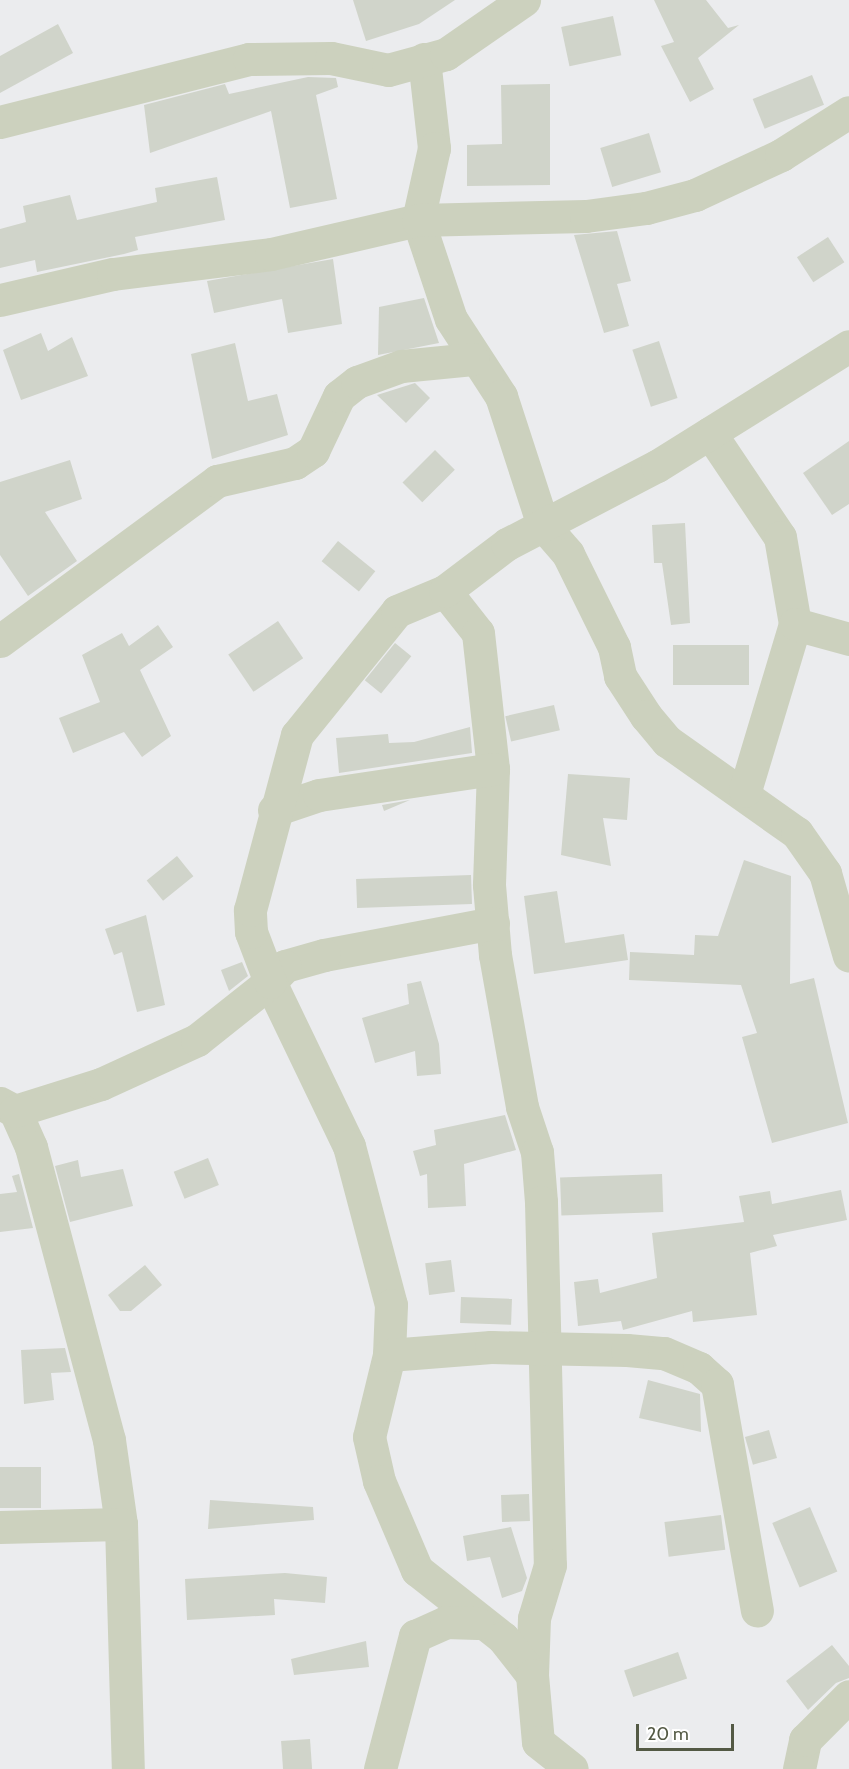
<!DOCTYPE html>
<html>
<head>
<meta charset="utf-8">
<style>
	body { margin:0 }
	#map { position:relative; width:849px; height:1769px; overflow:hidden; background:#ebecee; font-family:Cabin,sans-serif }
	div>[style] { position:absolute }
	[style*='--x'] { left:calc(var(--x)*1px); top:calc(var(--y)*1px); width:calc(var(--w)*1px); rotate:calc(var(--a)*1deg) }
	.building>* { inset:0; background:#d0d4ca; transform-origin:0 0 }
	.minor>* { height:33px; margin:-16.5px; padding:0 16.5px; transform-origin:16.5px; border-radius:16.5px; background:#ccd1be }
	span { translate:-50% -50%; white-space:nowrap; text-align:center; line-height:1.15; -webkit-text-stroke:4.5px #fff; paint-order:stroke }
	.scale { position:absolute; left:636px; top:1724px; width:98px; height:27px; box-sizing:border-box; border:3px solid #535944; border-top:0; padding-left:8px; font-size:18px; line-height:21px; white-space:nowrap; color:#535944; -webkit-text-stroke:4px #fff; paint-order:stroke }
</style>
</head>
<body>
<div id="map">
	<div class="building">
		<i style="clip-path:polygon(353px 0,455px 0,419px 24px,366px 41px)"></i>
		<i style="clip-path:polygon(654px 0,706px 0,728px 28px,739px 25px,698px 58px,714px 89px,690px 102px,661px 46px,674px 42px)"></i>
		<i style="left:613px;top:16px;width:40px;height:53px;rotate:78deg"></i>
		<i style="clip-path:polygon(58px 24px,73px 53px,0 93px,0 56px)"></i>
		<i style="left:812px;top:75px;width:32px;height:64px;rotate:68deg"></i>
		<i style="clip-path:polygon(308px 77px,336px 78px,338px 87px,316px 95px,337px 199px,290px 208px,271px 111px,150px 153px,144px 105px,225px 84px,229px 94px)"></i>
		<i style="clip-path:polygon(550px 84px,550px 185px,467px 186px,467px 145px,502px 144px,501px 85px)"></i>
		<i style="left:649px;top:133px;width:41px;height:51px;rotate:73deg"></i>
		<i style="clip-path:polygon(217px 177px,225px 220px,135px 237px,138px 250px,124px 254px,37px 272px,35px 260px,0 268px,0 229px,26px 222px,23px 206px,70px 195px,77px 220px,157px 202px,155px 188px)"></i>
		<i style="clip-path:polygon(617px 231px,631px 281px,617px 284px,629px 326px,604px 333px,574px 235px)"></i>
		<i style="left:828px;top:237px;width:30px;height:37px;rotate:57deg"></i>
		<i style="clip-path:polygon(333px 259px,342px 324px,288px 333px,282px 299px,214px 313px,207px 281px)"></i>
		<i style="clip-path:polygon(424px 298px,439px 343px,378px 355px,379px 307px)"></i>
		<i style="clip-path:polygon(41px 333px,48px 351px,72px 337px,88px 376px,21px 400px,3px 350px)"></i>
		<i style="left:659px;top:341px;width:60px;height:28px;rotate:72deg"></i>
		<i style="clip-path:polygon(235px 343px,248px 401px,277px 394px,288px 435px,212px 459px,191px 354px)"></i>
		<i style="clip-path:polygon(415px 383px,430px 398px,406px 423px,377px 395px)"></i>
		<i style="clip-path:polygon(849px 441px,849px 504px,832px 515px,803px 473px)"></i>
		<i style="left:435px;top:450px;width:28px;height:46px;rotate:45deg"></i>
		<i style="clip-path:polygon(70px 460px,82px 499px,45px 512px,77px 561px,28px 596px,0 555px,0 482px)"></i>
		<i style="clip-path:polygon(685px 523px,690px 623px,671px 625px,662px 563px,654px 563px,652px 525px)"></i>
		<i style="left:338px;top:541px;width:48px;height:26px;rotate:39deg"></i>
		<i style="left:278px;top:621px;width:45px;height:60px;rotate:56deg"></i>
		<i style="clip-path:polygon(158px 625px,173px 647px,140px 670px,171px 736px,142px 757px,124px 732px,73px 753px,59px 718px,100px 702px,82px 655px,122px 633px,129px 646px)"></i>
		<i style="left:395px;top:643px;width:21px;height:48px;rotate:39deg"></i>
		<i style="left:749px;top:645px;width:40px;height:76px;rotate:90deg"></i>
		<i style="left:554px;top:705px;width:26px;height:50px;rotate:77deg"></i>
		<i style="clip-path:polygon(470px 727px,472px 753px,339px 773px,336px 738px,388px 734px,389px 743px,414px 742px)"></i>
		<i style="clip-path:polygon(568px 774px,630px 778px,627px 820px,603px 818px,611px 866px,561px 855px)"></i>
		<i style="clip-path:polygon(410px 800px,384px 811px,382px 805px)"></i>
		<i style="left:177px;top:856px;width:26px;height:39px;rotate:51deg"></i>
		<i style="clip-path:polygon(744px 860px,791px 876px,790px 984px,814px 978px,848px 1123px,772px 1143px,742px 1037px,757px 1033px,741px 985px,629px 980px,630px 952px,694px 955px,695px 935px,718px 936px)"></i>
		<i style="left:471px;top:875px;width:29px;height:115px;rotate:88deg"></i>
		<i style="clip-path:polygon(557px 891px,565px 943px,624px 934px,628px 960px,534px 974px,524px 896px)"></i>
		<i style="clip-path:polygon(146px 915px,165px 1005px,137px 1012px,122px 952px,114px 955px,105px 929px)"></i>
		<i style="clip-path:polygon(242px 962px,248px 976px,229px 991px,221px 970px)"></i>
		<i style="clip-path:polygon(421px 981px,439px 1044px,441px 1074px,417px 1076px,415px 1051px,375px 1063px,362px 1018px,409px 1004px,407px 984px)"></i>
		<i style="clip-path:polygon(505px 1115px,516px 1150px,464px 1164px,466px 1206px,428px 1208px,427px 1174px,420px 1176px,413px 1151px,436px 1145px,434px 1130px)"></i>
		<i style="left:208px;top:1158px;width:29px;height:37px;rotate:68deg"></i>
		<i style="clip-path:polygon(78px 1160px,81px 1177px,123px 1169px,133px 1206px,70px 1222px,55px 1166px)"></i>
		<i style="clip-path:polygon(19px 1174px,33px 1228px,0 1232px,0 1194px,17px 1192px,12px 1176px)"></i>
		<i style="left:662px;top:1174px;width:38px;height:102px;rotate:88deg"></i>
		<i style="clip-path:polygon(841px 1190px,847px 1220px,773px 1235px,777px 1246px,750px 1253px,757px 1315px,693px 1322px,692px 1311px,623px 1330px,621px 1321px,578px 1326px,574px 1282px,598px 1279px,600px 1293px,657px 1278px,652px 1233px,744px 1222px,739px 1196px,770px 1191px,772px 1204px)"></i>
		<i style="left:451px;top:1260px;width:32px;height:26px;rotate:83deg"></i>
		<i style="clip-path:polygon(145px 1265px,162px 1285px,131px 1311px,120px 1311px,108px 1295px)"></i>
		<i style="left:461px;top:1297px;width:51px;height:26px;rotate:2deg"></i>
		<i style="clip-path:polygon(65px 1348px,71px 1372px,51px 1373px,54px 1400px,24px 1404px,21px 1350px)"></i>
		<i style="clip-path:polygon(648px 1380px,700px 1394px,701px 1432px,639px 1418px)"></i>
		<i style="left:769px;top:1430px;width:29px;height:25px;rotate:74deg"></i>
		<i style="left:0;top:1467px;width:41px;height:41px"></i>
		<i style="left:529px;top:1494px;width:27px;height:28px;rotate:88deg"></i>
		<i style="clip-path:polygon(210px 1500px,313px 1507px,314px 1520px,208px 1529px)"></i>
		<i style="left:810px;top:1507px;width:70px;height:41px;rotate:67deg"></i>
		<i style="left:721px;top:1515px;width:35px;height:57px;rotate:83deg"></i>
		<i style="clip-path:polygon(511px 1527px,527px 1578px,522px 1591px,502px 1598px,490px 1557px,467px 1561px,463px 1536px)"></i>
		<i style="clip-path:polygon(285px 1573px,327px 1577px,325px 1603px,274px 1599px,275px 1615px,187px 1620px,185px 1579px)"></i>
		<i style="clip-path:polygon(366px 1641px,369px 1667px,294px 1675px,291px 1659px)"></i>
		<i style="clip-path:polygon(832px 1645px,849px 1666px,849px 1678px,836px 1683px,808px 1710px,786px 1681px)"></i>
		<i style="left:678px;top:1652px;width:28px;height:57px;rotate:71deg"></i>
		<i style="left:310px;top:1739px;width:30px;height:29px;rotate:86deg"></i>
	</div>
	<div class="minor">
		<i style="--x:424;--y:59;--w:90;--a:83.6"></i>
		<i style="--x:434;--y:148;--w:74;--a:102.5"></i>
		<i style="--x:418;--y:220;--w:104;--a:71.6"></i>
		<i style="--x:451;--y:319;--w:92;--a:57"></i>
		<i style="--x:501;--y:396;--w:136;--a:72"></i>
		<i style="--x:543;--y:525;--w:38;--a:49"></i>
		<i style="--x:568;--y:554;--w:104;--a:63.7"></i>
		<i style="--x:614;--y:647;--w:30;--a:78"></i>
		<i style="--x:620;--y:676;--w:48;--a:57"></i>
		<i style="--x:646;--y:716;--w:33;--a:50"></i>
		<i style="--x:667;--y:741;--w:159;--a:35.3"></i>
		<i style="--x:797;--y:833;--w:49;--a:55"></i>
		<i style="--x:825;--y:873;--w:86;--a:73.9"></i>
		<i style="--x:0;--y:122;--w:257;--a:-14.2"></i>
		<i style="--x:249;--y:59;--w:82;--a:-0.7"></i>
		<i style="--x:331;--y:58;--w:58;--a:11.9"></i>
		<i style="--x:388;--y:70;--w:60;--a:-15.4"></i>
		<i style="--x:446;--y:54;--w:95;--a:-34.7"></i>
		<i style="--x:0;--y:300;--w:116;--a:-13"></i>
		<i style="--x:113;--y:274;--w:159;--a:-7.2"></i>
		<i style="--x:271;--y:254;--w:151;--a:-13"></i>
		<i style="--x:418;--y:220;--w:168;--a:-1.4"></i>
		<i style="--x:586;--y:216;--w:61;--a:-7.6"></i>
		<i style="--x:646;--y:208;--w:51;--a:-14.9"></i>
		<i style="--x:695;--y:195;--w:95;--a:-24.9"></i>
		<i style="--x:781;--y:155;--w:80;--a:-32.3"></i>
		<i style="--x:710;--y:433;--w:125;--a:56.1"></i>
		<i style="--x:780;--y:537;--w:88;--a:80.2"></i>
		<i style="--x:795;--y:624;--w:174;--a:106.7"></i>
		<i style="--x:445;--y:591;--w:53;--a:51.8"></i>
		<i style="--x:478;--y:633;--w:137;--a:83.7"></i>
		<i style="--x:493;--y:769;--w:116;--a:92"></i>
		<i style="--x:489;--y:885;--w:70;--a:85.1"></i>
		<i style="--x:495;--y:955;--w:154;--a:79.9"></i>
		<i style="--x:522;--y:1107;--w:47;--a:71.6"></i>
		<i style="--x:537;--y:1152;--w:50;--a:85.4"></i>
		<i style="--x:541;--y:1202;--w:363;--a:88.6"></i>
		<i style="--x:550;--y:1565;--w:55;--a:106.8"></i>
		<i style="--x:534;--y:1618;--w:57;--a:92"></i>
		<i style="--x:795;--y:624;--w:56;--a:15.5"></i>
		<i style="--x:0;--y:641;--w:270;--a:-36.4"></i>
		<i style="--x:217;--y:481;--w:80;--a:-13"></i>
		<i style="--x:295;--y:463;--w:22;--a:-34"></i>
		<i style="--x:313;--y:451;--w:61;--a:-64.7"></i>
		<i style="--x:339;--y:396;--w:23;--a:-38"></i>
		<i style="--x:357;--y:382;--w:47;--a:-20"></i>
		<i style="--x:401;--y:366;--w:72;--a:-5.6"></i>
		<i style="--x:274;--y:810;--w:47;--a:-18.4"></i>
		<i style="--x:319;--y:795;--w:176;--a:-8.5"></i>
		<i style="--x:493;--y:923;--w:172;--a:169.3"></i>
		<i style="--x:324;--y:955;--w:41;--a:164.2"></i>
		<i style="--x:285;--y:966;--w:22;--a:133"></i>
		<i style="--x:270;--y:982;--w:182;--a:64.3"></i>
		<i style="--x:349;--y:1146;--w:164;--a:75.2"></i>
		<i style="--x:391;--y:1305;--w:50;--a:92.3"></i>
		<i style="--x:389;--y:1355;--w:84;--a:103.7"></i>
		<i style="--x:369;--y:1437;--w:45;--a:77.2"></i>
		<i style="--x:379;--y:1481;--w:97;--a:66.9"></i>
		<i style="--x:417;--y:1570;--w:110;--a:38.3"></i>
		<i style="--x:503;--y:1638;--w:47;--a:51.9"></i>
		<i style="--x:532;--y:1675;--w:67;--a:84.9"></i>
		<i style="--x:538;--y:1742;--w:43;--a:38.5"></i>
		<i style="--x:0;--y:1103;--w:17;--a:28"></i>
		<i style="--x:15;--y:1111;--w:39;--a:66"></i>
		<i style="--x:31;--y:1147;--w:303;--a:75.1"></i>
		<i style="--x:109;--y:1440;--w:85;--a:81.9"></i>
		<i style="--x:121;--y:1524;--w:245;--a:88.4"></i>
		<i style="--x:15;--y:1111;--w:90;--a:-17.4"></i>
		<i style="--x:101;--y:1084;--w:106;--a:-24.6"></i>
		<i style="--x:197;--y:1040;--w:93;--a:-38.5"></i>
		<i style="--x:270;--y:982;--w:53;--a:-110.8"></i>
		<i style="--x:251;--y:932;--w:22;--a:-93"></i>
		<i style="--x:250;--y:910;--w:181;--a:-75"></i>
		<i style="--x:297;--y:735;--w:159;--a:-51.1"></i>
		<i style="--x:397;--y:611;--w:52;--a:-22.6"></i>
		<i style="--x:445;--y:591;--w:78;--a:-37.2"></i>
		<i style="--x:507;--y:544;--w:169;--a:-27.5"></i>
		<i style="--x:657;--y:466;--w:226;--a:-32"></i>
		<i style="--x:389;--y:1355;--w:102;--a:-4.5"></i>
		<i style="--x:491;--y:1347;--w:136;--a:1.3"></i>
		<i style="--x:627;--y:1350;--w:37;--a:5"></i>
		<i style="--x:664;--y:1353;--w:38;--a:23"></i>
		<i style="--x:699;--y:1368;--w:24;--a:42"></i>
		<i style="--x:717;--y:1384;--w:230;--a:80"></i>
		<i style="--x:0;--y:1527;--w:121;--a:-1.4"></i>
		<i style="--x:380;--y:1769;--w:138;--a:-75.3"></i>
		<i style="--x:415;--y:1636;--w:34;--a:-24"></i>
		<i style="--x:446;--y:1622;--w:31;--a:2"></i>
		<i style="--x:799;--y:1769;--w:30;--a:-78"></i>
		<i style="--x:805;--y:1740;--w:62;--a:-45"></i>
	</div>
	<div class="scale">20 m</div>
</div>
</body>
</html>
